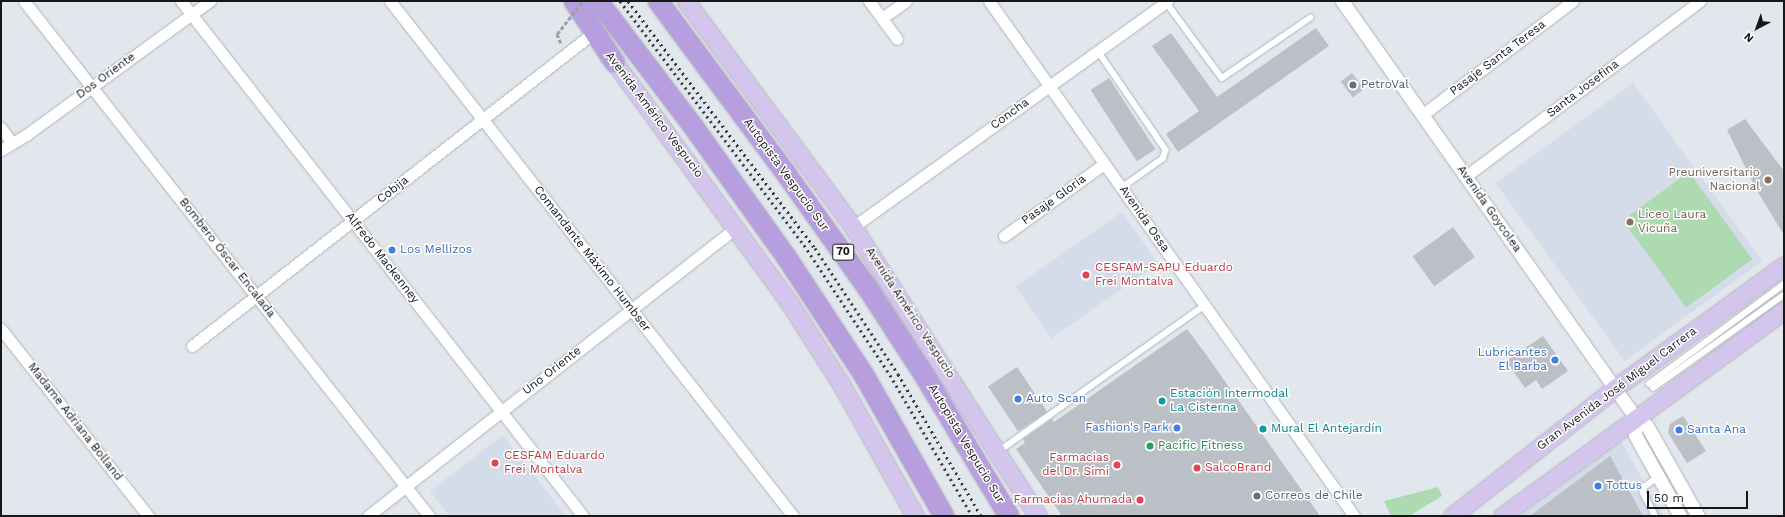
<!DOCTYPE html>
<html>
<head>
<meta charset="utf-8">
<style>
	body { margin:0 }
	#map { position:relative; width:1785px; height:517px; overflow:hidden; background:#e2e7ed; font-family:"Work Sans",sans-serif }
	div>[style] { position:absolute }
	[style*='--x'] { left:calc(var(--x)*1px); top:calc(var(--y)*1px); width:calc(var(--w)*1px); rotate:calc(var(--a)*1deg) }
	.built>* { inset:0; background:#d4dcea; transform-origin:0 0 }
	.green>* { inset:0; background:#addab1; transform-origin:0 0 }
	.building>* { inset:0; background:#bbbfc6; transform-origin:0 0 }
	.path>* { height:2.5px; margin-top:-1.25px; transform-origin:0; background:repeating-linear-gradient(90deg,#9b9fa4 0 4px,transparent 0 6px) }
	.roads { filter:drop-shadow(0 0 1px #b1b5bc) drop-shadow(0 0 1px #b1b5bc) }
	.service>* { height:5.5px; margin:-2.75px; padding:0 2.75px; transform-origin:2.75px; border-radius:2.75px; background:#fff }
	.minor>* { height:11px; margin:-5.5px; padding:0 5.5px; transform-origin:5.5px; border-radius:5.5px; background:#fff }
	.tertiary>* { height:13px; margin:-6.5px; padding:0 6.5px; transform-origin:6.5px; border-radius:6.5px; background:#fff }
	.primary>* { height:17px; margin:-8.5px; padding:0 8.5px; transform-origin:8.5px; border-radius:8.5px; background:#d4c5ec }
	.motorway>* { height:20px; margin:-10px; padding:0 10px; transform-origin:10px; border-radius:10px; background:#b79fdf }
	.rail>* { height:3px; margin-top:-1.5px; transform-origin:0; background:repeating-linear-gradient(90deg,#333638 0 2px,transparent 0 6px) }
	.path-bridge>* { height:2.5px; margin-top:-1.25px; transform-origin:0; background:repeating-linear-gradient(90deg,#9b9fa4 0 4px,transparent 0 6px) }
	.dots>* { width:11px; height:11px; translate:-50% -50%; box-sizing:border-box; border:2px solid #fff; border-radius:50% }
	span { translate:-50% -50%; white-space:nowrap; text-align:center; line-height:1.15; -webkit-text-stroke:3px #fff; paint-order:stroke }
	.shield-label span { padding:1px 3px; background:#fff; border:1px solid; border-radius:3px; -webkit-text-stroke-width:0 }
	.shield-label { font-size:11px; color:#151719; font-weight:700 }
	.street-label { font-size:12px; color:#151719 }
	.service-label { font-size:12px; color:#4e5e75 }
	.left { translate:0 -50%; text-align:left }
	.education-label { font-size:12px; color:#785e54 }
	.right { translate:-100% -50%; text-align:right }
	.shop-label { font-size:12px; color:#366cbe }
	.health-label { font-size:12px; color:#be3a42 }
	.culture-label { font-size:12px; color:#0d838f }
	.leisure-label { font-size:12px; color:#27864d }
	.frame { position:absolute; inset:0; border:2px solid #151719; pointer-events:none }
	.north { position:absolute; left:1737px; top:8px; width:40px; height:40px; -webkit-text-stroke:3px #fff; paint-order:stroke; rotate:221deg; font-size:11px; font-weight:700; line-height:16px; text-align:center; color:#151719 }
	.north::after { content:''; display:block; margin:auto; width:14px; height:18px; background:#151719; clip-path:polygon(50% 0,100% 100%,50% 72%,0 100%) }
	.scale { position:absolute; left:1647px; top:491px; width:101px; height:18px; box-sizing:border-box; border:2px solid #151719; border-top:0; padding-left:5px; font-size:12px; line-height:14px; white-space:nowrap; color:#151719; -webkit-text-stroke:3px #fff; paint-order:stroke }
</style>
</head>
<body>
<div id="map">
	<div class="built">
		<i style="left:1633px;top:83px;width:220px;height:170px;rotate:54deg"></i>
		<i style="left:1122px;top:212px;width:63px;height:130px;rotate:55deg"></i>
		<i style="clip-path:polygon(503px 435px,566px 516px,449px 516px,430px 491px)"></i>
		<i style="clip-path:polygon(1621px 441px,1663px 516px,1521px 516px)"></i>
	</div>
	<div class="green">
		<i style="left:1689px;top:172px;width:108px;height:82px;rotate:54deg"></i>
		<i style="clip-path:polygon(1438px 487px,1442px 496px,1409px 516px,1391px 516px,1384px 501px)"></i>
	</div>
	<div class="building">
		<i style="clip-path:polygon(1316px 28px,1329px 46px,1178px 152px,1166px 134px,1199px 111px,1152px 46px,1171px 33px,1217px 97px)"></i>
		<i style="left:1352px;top:73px;width:20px;height:14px;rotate:53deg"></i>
		<i style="left:1109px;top:78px;width:85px;height:22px;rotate:57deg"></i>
		<i style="clip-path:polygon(1745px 119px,1784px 171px,1784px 235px,1756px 189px,1727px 130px)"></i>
		<i style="left:1453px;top:227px;width:37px;height:50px;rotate:54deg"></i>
		<i style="clip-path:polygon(1187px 329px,1205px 353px,1320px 516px,1062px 516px,1016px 449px,1025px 443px,1023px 439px,1052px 419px,1054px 422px)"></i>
		<i style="clip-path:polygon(1543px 336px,1568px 371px,1542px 389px,1536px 380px,1525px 388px,1506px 361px)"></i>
		<i style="left:1017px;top:367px;width:54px;height:35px;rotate:56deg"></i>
		<i style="clip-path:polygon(1683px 416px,1706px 451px,1687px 463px,1668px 433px,1670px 424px)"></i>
		<i style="clip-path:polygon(1610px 456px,1643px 516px,1530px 516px)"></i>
	</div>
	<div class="path">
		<i style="--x:557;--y:34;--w:10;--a:66"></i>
	</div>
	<div class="roads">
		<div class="service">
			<i style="--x:1166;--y:2;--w:94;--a:53.6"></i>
			<i style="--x:1222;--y:78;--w:107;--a:-34.3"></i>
			<i style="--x:1098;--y:51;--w:120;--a:55.5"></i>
			<i style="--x:1166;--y:150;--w:9;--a:108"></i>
			<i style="--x:1163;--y:159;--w:50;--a:144.7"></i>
			<i style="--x:1649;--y:384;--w:168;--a:-36.5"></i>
			<i style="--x:1653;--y:388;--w:161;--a:-35.4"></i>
			<i style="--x:999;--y:451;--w:252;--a:-35.3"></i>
			<i style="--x:1655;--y:516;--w:26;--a:-118"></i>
			<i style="--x:1643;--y:493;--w:6;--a:-81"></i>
			<i style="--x:1644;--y:487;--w:17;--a:-36"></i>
		</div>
		<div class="minor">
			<i style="--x:24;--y:1;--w:655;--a:51.82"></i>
			<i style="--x:181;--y:1;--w:653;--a:52.03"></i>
			<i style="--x:390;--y:1;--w:654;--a:51.96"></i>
			<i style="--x:869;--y:1;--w:47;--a:53.6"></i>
			<i style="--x:989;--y:1;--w:631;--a:54.67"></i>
			<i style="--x:882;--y:18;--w:29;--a:-35"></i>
			<i style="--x:1422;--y:115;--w:189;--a:-37.1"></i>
			<i style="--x:1;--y:128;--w:19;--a:54"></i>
			<i style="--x:1;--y:150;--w:29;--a:-31"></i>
			<i style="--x:26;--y:135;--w:228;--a:-36.1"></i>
			<i style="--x:1466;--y:176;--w:292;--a:-36.8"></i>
			<i style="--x:853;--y:227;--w:387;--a:-35.7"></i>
			<i style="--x:1004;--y:236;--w:123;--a:-35.8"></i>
			<i style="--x:1;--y:329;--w:238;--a:51.8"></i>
			<i style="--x:192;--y:346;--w:509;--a:-37.97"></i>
			<i style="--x:368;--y:516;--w:468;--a:-38.1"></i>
		</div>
		<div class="tertiary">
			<i style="--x:1342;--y:1;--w:509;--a:54.84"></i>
			<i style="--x:1635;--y:417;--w:15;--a:37"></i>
			<i style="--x:1647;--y:426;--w:103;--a:60.5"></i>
			<i style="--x:1635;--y:417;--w:18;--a:90"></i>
			<i style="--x:1635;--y:435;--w:93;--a:60.9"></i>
		</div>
		<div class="primary">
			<i style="--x:686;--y:1;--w:281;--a:53.5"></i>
			<i style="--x:853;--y:227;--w:343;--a:57.4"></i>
			<i style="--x:607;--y:52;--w:311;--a:54"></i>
			<i style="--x:790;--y:304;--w:95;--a:57.5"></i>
			<i style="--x:841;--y:384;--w:151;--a:60.7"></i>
			<i style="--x:1452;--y:516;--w:207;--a:-38.1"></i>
			<i style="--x:1615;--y:388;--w:209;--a:-36"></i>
			<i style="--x:1502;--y:516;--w:349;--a:-36.1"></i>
		</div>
		<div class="motorway">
			<i style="--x:574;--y:1;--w:74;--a:56.5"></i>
			<i style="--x:598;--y:1;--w:161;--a:52.8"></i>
			<i style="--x:695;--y:129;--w:155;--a:54.5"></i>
			<i style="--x:785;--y:255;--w:146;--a:56.7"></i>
			<i style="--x:865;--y:377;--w:160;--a:60.4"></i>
			<i style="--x:658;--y:1;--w:217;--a:53.4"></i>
			<i style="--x:787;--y:175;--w:138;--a:54.5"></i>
			<i style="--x:867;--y:287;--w:108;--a:57"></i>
			<i style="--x:926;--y:378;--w:161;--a:59"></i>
		</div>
	</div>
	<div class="rail">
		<i style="--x:620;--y:1;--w:306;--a:53"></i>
		<i style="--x:804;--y:245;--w:156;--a:56.5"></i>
		<i style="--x:890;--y:375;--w:163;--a:59.8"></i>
		<i style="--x:628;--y:1;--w:310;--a:52.9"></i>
		<i style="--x:815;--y:248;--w:151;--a:56.6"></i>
		<i style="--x:898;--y:374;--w:164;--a:59.7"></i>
	</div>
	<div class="path-bridge">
		<i style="--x:557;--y:34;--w:42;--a:-51.8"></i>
	</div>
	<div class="dots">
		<i style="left:1353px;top:85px;background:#5c6f8a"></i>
		<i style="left:1768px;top:180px;background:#8d6e63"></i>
		<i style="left:1630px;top:222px;background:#8d6e63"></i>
		<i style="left:392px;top:250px;background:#3f7fe0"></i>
		<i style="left:1086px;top:275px;background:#e0444e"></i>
		<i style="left:1555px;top:360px;background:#3f7fe0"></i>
		<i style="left:1018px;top:399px;background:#3f7fe0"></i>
		<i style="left:1162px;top:401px;background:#0f9aa8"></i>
		<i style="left:1177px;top:428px;background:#3f7fe0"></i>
		<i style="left:1263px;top:429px;background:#0f9aa8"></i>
		<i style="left:1679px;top:430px;background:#3f7fe0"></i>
		<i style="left:1150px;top:446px;background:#2e9e5b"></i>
		<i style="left:495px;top:463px;background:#e0444e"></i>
		<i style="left:1117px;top:465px;background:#e0444e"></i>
		<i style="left:1197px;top:468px;background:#e0444e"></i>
		<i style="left:1598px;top:486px;background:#3f7fe0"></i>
		<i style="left:1257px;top:496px;background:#5c6f8a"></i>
		<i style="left:1140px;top:500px;background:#e0444e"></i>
	</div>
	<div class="shield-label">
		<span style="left:843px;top:252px">70</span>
	</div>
	<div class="street-label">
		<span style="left:1498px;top:58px;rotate:-37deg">Pasaje Santa Teresa</span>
		<span style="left:106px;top:76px;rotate:-36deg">Dos Oriente</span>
		<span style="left:1583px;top:89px;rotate:-37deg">Santa Josefina</span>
		<span style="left:1010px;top:114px;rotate:-36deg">Concha</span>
		<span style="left:654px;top:115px;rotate:53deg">Avenida Américo Vespucio</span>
		<span style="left:786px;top:175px;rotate:54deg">Autopista Vespucio Sur</span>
		<span style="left:393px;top:190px;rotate:-38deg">Cobija</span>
		<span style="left:1054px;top:200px;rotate:-36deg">Pasaje Gloria</span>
		<span style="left:1489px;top:209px;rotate:55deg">Avenida Goycolea</span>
		<span style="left:1144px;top:219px;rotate:55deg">Avenida Ossa</span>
		<span style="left:227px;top:258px;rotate:52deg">Bombero Óscar Encalada</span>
		<span style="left:382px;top:258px;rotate:52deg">Alfredo Mackenney</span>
		<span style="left:592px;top:259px;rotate:52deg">Comandante Máximo Humbser</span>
		<span style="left:910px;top:313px;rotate:57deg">Avenida Américo Vespucio</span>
		<span style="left:552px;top:371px;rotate:-38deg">Uno Oriente</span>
		<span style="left:1617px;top:389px;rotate:-37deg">Gran Avenida José Miguel Carrera</span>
		<span style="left:75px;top:422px;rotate:52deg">Madame Adriana Bolland</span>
		<span style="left:966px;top:444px;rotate:59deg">Autopista Vespucio Sur</span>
	</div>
	<div class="service-label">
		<span class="left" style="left:1361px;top:85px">PetroVal</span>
		<span class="left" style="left:1265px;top:496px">Correos de Chile</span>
	</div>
	<div class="education-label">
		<span class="right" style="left:1760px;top:180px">Preuniversitario<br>Nacional</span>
		<span class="left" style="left:1638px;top:222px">Liceo Laura<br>Vicuña</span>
	</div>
	<div class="shop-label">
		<span class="left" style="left:400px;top:250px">Los Mellizos</span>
		<span class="right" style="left:1547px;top:360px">Lubricantes<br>El Barba</span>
		<span class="left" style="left:1026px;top:399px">Auto Scan</span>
		<span class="right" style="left:1169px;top:428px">Fashion's Park</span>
		<span class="left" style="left:1687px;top:430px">Santa Ana</span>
		<span class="left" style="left:1606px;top:486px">Tottus</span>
	</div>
	<div class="health-label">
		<span class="left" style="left:1095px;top:275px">CESFAM-SAPU Eduardo<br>Frei Montalva</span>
		<span class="left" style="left:504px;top:463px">CESFAM Eduardo<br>Frei Montalva</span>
		<span class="right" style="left:1109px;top:465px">Farmacias<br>del Dr. Simi</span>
		<span class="left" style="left:1205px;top:468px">SalcoBrand</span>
		<span class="right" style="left:1132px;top:500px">Farmacias Ahumada</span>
	</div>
	<div class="culture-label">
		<span class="left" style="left:1170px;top:401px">Estación Intermodal<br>La Cisterna</span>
		<span class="left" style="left:1271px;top:429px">Mural El Antejardín</span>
	</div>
	<div class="leisure-label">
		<span class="left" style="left:1158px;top:446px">Pacific Fitness</span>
	</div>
	<div class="frame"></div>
	<div class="north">N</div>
	<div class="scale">50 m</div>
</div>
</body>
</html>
